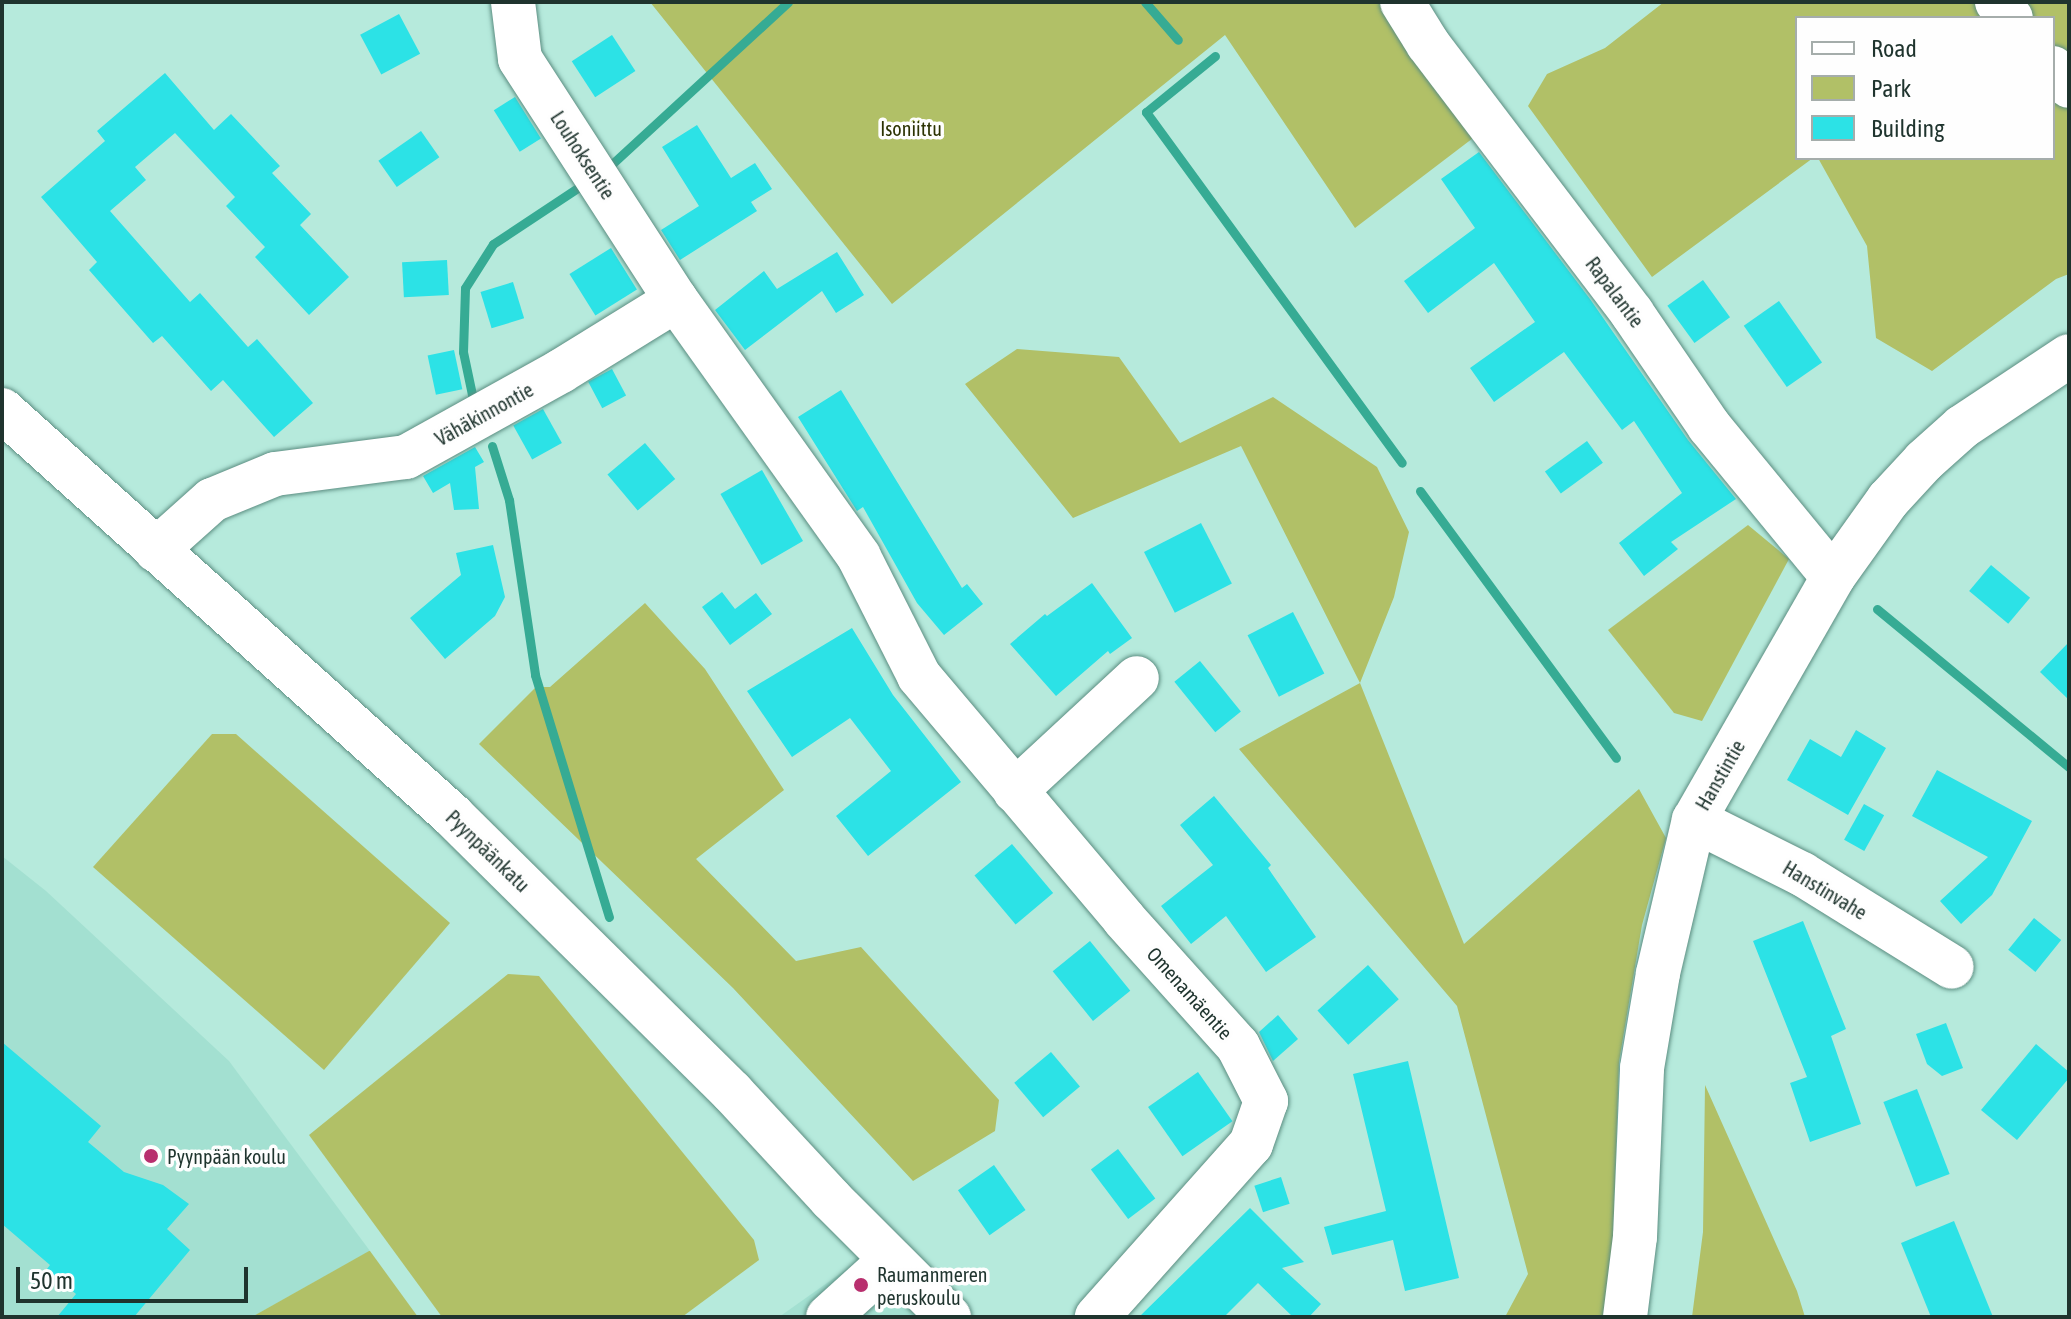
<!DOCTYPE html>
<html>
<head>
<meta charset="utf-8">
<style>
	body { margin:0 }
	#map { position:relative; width:2071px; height:1319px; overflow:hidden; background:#b6eadc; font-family:"Asap Condensed",sans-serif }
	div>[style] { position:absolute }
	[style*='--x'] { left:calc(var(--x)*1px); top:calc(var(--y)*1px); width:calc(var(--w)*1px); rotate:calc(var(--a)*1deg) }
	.built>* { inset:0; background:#a3e0d1 }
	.green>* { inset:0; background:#b1c067 }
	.stream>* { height:9px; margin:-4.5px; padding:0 4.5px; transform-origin:4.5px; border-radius:4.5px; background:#36ab94 }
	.building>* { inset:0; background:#2ce2e6; transform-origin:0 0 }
	.roads { filter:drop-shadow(0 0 2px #5b8d81) drop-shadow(0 0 2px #5b8d81) }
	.minor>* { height:44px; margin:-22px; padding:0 22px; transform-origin:22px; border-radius:22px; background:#fff }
	.major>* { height:44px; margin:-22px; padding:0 22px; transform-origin:22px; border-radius:22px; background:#fff }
	.dots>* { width:22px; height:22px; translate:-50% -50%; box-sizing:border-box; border:4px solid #fefefe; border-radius:50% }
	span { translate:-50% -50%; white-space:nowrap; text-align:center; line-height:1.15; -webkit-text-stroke:7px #fefefe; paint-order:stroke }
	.park-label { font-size:20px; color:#2c3304 }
	.street-label { font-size:20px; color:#1f342e }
	.poi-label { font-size:20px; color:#1f342e }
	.left { translate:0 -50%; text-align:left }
	.frame { position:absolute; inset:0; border:4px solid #1f342e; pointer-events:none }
	.legend { position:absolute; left:1795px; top:16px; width:260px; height:144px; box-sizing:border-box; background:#fefefe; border:2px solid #a5adab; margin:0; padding:10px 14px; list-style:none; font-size:24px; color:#1f342e }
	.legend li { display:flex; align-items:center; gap:16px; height:40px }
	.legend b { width:40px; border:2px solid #a5adab }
	.scale { position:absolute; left:16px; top:1267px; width:232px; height:36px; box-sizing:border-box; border:4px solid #1f342e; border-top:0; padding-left:10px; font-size:24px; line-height:28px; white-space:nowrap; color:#1f342e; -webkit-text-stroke:6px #fefefe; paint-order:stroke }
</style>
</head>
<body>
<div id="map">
	<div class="built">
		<i style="clip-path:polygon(2px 856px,46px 891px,229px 1061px,370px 1251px,252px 1317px,2px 1317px)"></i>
		<i style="clip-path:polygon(868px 1254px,930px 1317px,779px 1317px)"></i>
	</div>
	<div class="green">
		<i style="clip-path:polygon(650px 2px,1386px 2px,1481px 132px,1355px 228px,1225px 35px,892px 304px)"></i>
		<i style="clip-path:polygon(1664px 2px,2069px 2px,2069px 274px,2056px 279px,1932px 371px,1876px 338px,1867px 246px,1818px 158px,2053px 158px,2053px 18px,1797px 18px,1797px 158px,1813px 158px,1652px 277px,1528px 106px,1547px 74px,1605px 48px)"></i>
		<i style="clip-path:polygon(1017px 349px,1119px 357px,1180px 443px,1273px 397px,1377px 467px,1409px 532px,1394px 597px,1360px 683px,1464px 944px,1639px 789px,1666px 838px,1642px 925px,1619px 1062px,1611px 1300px,1605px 1317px,1505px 1317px,1528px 1274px,1457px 1006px,1239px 749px,1360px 683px,1241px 446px,1073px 518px,965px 384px)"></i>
		<i style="clip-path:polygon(1748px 525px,1789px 559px,1702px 721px,1674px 713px,1608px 630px)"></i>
		<i style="clip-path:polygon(645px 603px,705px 669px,784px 790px,696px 859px,796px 961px,861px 947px,999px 1100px,995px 1131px,913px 1181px,733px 988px,479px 744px,536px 687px,550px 687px)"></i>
		<i style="clip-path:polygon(212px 734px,236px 734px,450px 923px,324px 1070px,93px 867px)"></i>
		<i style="clip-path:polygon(508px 974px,539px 976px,754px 1240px,759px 1260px,682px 1317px,442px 1317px,309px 1135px)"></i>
		<i style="clip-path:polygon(1705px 1085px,1797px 1291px,1805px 1317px,1692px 1317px,1703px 1232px)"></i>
		<i style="clip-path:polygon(370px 1251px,418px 1317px,252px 1317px,369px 1251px)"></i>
	</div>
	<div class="stream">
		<i style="--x:1145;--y:2;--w:50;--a:49"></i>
		<i style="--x:1215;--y:56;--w:89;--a:140.9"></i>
		<i style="--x:1146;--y:112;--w:434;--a:53.9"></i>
		<i style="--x:612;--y:164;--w:239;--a:-42.6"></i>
		<i style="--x:474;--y:404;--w:53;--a:-101.9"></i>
		<i style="--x:463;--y:352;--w:64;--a:-88.2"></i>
		<i style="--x:465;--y:288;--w:52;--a:-57.5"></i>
		<i style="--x:493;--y:244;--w:100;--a:-33.5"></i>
		<i style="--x:492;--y:446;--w:57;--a:72.5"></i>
		<i style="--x:509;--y:500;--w:177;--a:81.5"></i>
		<i style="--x:535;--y:675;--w:253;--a:73"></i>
		<i style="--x:1420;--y:491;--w:331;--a:53.7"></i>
		<i style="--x:1877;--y:609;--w:249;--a:39.5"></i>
	</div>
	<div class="building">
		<i style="left:399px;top:14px;width:45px;height:44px;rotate:62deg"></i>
		<i style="left:612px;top:35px;width:43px;height:48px;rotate:57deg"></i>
		<i style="clip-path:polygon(165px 73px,214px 130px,231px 114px,280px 166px,272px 173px,311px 214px,300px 225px,349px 277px,309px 315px,255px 257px,265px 247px,226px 206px,235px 197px,175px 133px,135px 167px,146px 180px,110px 211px,190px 302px,200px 293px,248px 347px,257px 339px,313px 403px,274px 437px,223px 380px,211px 391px,162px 336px,153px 343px,89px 270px,97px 262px,41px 197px,105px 141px,97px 131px)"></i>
		<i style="left:515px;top:97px;width:49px;height:25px;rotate:58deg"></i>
		<i style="clip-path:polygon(697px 125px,731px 178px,755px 163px,772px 189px,751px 202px,757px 211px,680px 260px,661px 230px,699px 206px,662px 147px)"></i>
		<i style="left:421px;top:131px;width:32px;height:52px;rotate:55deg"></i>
		<i style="clip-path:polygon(1479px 152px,1590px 299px,1688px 440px,1736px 499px,1671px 542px,1678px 549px,1644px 576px,1619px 543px,1682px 493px,1634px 421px,1622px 430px,1564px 352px,1494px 402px,1470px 368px,1535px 322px,1494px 263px,1428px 313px,1404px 281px,1475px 228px,1441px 179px)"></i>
		<i style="left:611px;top:248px;width:49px;height:49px;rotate:58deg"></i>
		<i style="clip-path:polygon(837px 252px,864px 295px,836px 313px,822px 291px,745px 350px,715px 310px,764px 271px,777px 289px)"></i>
		<i style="left:447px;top:260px;width:35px;height:45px;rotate:87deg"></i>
		<i style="left:1703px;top:280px;width:46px;height:44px;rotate:54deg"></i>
		<i style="left:513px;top:282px;width:38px;height:34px;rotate:73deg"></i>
		<i style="left:1779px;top:301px;width:75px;height:43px;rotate:55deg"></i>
		<i style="left:454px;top:350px;width:40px;height:27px;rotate:78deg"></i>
		<i style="left:612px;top:369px;width:30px;height:27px;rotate:62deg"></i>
		<i style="clip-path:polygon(841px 390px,962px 588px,967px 584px,983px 604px,944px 635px,917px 603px,863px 507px,857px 511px,798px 417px)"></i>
		<i style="left:543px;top:409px;width:39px;height:34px;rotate:61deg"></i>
		<i style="left:1587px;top:441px;width:27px;height:52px;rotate:54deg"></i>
		<i style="left:645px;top:443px;width:47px;height:49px;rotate:50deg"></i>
		<i style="clip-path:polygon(475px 447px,484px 462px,475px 467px,479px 509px,454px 510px,450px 483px,433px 493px,423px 476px)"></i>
		<i style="left:762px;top:470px;width:82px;height:48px;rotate:60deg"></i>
		<i style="left:1201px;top:523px;width:68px;height:64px;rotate:63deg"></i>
		<i style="clip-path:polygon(493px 545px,505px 597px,495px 616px,445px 659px,410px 618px,461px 575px,456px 553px)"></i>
		<i style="left:1991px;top:565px;width:51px;height:34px;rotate:40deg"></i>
		<i style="clip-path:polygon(1092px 583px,1132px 638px,1110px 654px,1108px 651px,1056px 696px,1010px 644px,1045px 614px,1047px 616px)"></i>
		<i style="clip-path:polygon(722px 592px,735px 609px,756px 593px,772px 614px,730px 645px,702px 607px)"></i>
		<i style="left:1293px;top:612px;width:69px;height:51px;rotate:63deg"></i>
		<i style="clip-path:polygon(852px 628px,893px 695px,961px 782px,868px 856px,836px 816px,891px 771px,850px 718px,792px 757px,747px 691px)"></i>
		<i style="clip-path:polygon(2069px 642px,2069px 700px,2040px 672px)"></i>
		<i style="left:1200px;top:661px;width:65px;height:33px;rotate:51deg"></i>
		<i style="clip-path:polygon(1856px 730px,1886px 748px,1848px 815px,1787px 780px,1810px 739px,1841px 757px)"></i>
		<i style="clip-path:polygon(1937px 770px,2032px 821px,1992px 895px,1961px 924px,1940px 901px,1988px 857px,1912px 816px)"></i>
		<i style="clip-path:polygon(1214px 796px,1271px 865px,1268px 868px,1316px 937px,1266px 972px,1226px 916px,1191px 944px,1161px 906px,1213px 865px,1180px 825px)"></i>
		<i style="left:1864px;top:804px;width:23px;height:41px;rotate:29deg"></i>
		<i style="left:1012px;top:844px;width:64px;height:49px;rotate:50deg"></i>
		<i style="left:2034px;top:918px;width:35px;height:41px;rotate:39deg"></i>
		<i style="clip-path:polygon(1803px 921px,1846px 1029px,1831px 1036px,1861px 1124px,1810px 1142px,1790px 1083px,1807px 1077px,1753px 941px)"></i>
		<i style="left:1090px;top:941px;width:64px;height:48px;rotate:51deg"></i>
		<i style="left:1368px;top:965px;width:46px;height:68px;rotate:48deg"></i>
		<i style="clip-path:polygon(1278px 1015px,1298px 1039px,1273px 1061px,1259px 1032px)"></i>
		<i style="clip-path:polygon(1946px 1023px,1963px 1068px,1942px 1076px,1927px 1064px,1916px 1034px)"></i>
		<i style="clip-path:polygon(2px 1042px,101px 1126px,88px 1142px,124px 1172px,163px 1185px,189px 1204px,167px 1229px,190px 1250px,134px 1317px,57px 1317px,76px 1294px,47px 1269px,50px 1265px,2px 1224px)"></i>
		<i style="clip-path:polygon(2036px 1044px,2069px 1072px,2069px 1078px,2017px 1140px,1981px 1110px)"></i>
		<i style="left:1051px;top:1052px;width:45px;height:48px;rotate:50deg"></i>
		<i style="clip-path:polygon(1408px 1061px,1459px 1278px,1405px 1291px,1393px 1240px,1332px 1255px,1324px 1227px,1386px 1211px,1353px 1074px)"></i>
		<i style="left:1198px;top:1072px;width:60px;height:61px;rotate:55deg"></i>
		<i style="left:1917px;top:1089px;width:91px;height:36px;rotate:69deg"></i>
		<i style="left:1118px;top:1149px;width:62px;height:34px;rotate:53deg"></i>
		<i style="left:994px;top:1165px;width:55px;height:44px;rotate:55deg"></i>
		<i style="left:1281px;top:1177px;width:28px;height:28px;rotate:72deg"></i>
		<i style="clip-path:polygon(1250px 1208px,1304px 1262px,1282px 1268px,1321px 1304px,1309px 1317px,1293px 1317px,1258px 1283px,1224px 1317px,1139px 1317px)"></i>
		<i style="clip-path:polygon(1954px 1221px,1993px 1317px,1931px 1317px,1901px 1243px)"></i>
	</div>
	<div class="roads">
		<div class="minor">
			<i style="--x:513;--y:2;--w:57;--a:83"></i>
			<i style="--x:520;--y:59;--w:287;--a:57.1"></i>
			<i style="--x:1402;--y:2;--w:49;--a:58.2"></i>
			<i style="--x:1428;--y:44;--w:338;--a:52.8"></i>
			<i style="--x:1632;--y:313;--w:137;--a:55.7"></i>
			<i style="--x:1709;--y:426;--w:195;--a:50.6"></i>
			<i style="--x:1997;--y:2;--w:21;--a:49"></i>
			<i style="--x:2053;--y:68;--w:24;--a:48"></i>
			<i style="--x:156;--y:550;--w:75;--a:-41.8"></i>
			<i style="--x:212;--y:500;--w:68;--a:-22.4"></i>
			<i style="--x:275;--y:474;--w:132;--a:-7.4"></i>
			<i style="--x:406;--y:457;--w:177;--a:-29"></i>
			<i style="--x:561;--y:371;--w:135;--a:-31.7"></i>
			<i style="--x:676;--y:300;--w:315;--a:54.5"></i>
			<i style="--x:859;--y:557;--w:133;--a:63.2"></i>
			<i style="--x:919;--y:676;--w:318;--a:49.8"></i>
			<i style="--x:1124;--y:919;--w:171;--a:48.1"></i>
			<i style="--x:1238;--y:1046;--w:62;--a:63"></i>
			<i style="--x:1266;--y:1101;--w:46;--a:109.2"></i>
			<i style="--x:1251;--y:1144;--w:232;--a:131.7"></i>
			<i style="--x:1015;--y:791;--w:166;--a:-42.8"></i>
			<i style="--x:1694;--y:820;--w:121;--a:26.6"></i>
			<i style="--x:1802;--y:874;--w:176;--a:31.8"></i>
			<i style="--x:828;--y:1317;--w:84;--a:-42.1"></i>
			<i style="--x:1625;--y:1317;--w:81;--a:-82.9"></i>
			<i style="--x:1635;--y:1237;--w:169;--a:-87.6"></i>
			<i style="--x:1642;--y:1068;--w:96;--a:-80.4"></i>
			<i style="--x:1658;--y:973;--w:157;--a:-76.8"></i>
			<i style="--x:1694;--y:820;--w:280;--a:-60.2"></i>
			<i style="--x:1833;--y:577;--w:95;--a:-54.5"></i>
			<i style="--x:1888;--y:500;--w:53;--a:-47.3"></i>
			<i style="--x:1924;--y:461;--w:51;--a:-41.8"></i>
			<i style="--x:1962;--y:427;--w:128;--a:-33.6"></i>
		</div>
		<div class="major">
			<i style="--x:2;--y:410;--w:607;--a:41.99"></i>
			<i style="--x:453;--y:816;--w:392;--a:44.7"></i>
			<i style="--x:732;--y:1092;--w:146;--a:47.2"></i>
			<i style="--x:831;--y:1199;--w:167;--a:45"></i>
		</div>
	</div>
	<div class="dots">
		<i style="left:151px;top:1156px;background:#b82f6e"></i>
		<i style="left:861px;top:1285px;background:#b82f6e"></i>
	</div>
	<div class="park-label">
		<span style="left:911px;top:128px">Isoniittu</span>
	</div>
	<div class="street-label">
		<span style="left:583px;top:155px;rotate:57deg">Louhoksentie</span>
		<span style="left:1615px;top:292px;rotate:53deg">Rapalantie</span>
		<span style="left:484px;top:414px;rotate:-29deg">Vähäkinnontie</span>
		<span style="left:1720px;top:775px;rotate:-60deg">Hanstintie</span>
		<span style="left:488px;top:851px;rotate:44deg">Pyynpäänkatu</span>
		<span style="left:1825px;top:890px;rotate:31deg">Hanstinvahe</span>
		<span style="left:1190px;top:993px;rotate:48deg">Omenamäentie</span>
	</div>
	<div class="poi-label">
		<span class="left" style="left:167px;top:1156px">Pyynpään koulu</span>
		<span class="left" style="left:877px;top:1286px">Raumanmeren<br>peruskoulu</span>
	</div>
	<div class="frame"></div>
	<ul class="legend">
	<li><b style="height:10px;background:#fff"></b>Road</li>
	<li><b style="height:22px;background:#b1c067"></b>Park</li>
	<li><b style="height:22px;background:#2ce2e6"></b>Building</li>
	</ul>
	<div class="scale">50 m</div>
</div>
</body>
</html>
